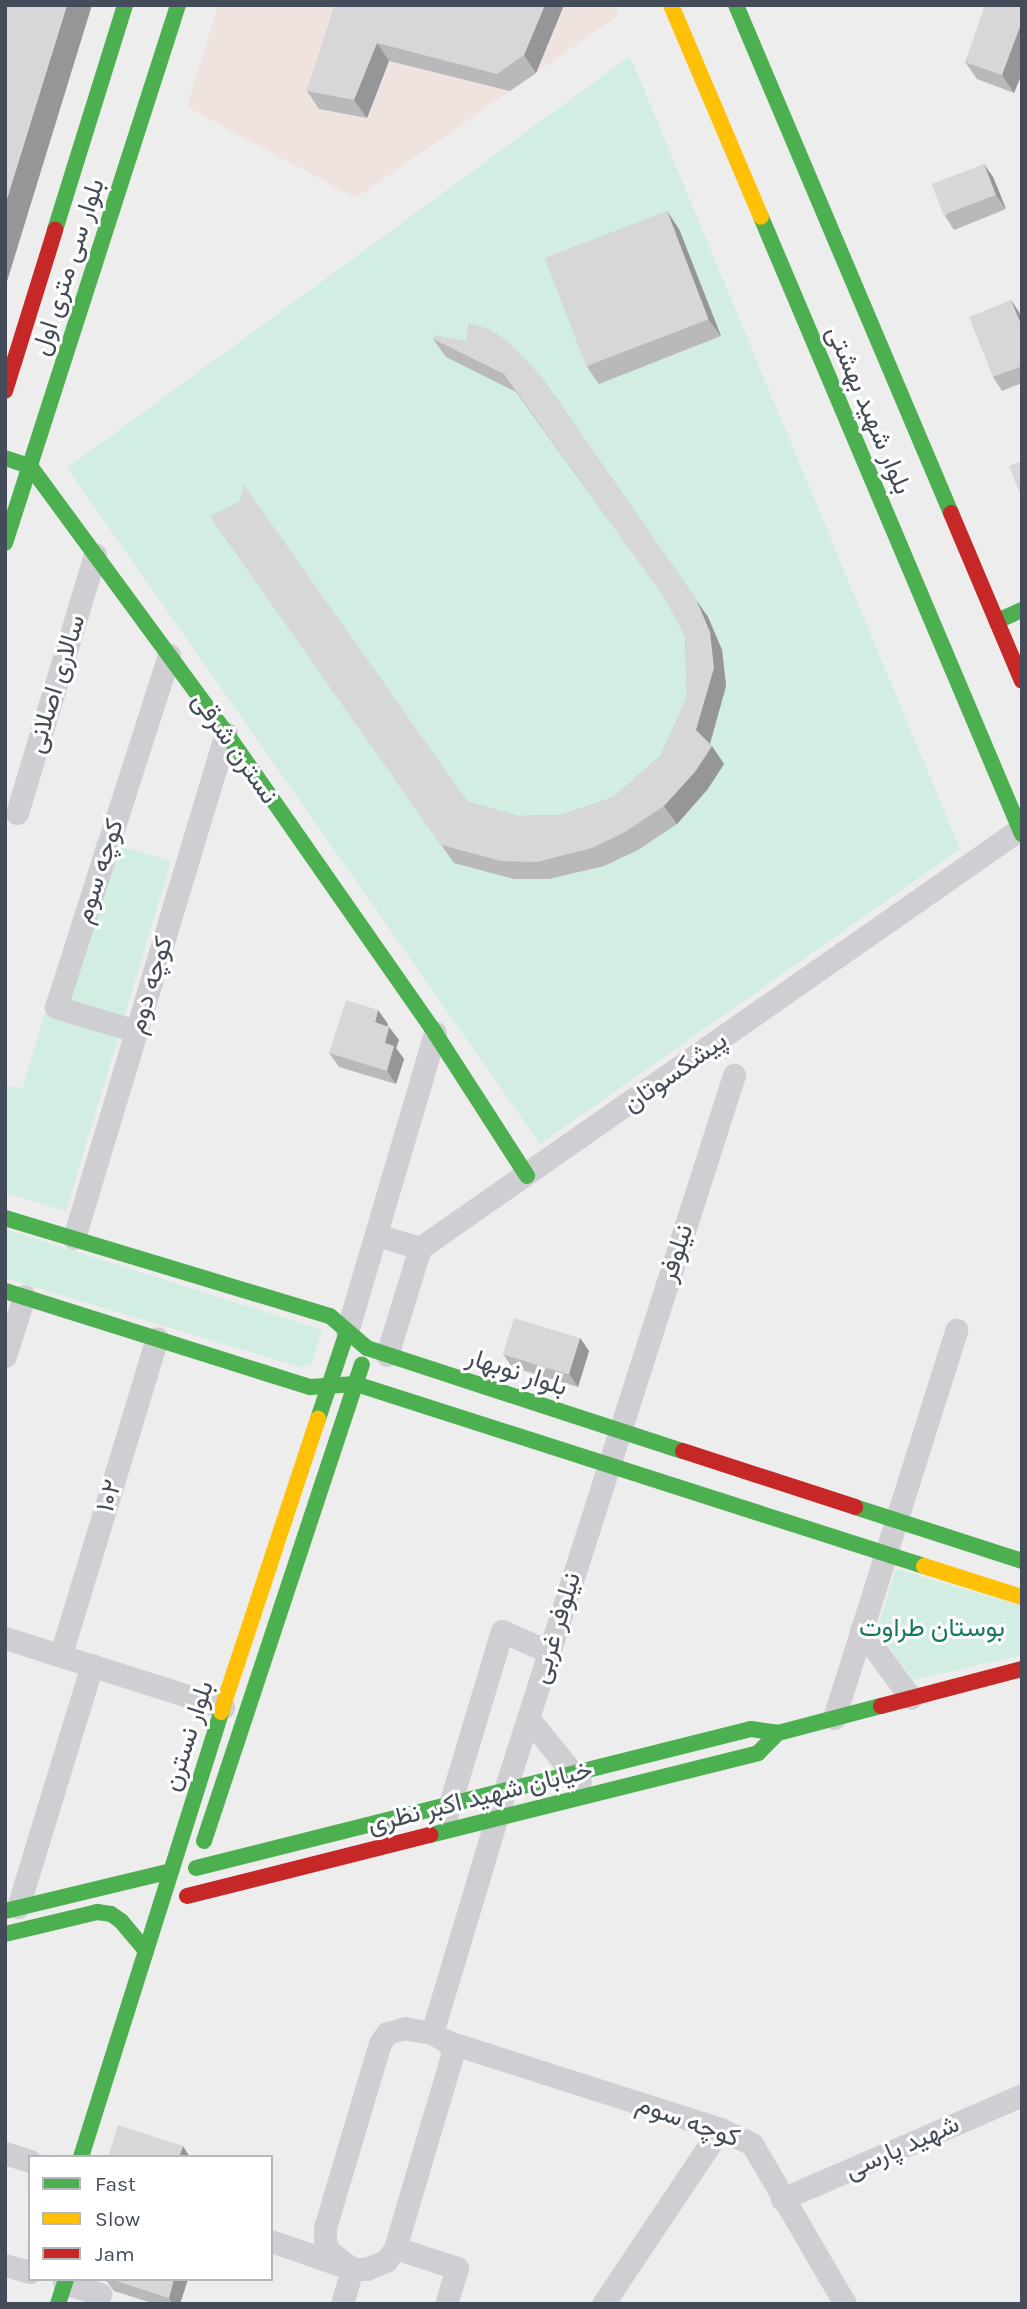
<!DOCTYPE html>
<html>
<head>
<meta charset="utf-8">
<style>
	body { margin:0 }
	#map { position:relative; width:1027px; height:2309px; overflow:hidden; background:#eeeded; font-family:Karla,Vazirmatn,sans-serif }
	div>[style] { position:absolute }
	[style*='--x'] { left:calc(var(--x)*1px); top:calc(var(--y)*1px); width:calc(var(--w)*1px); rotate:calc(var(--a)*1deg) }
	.medical>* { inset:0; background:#eee3de }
	.green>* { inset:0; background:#d2ede2 }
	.street>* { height:23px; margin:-11.5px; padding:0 11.5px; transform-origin:11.5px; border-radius:11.5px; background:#cfcfd3 }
	.fast>* { height:16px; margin:-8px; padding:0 8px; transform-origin:8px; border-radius:8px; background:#4caf50 }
	.slow>* { height:16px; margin:-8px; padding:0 8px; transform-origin:8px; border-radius:8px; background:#ffc107 }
	.jam>* { height:16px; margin:-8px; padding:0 8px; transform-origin:8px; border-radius:8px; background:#c62828 }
	.wall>* { inset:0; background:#b9b8bb }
	.shaded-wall>* { inset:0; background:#969698 }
	.building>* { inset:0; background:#d7d6d9; transform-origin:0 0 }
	span { translate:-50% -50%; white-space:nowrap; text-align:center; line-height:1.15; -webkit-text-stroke:6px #fff; paint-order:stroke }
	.street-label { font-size:26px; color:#454c59 }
	.park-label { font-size:26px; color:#18795d }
	.frame { position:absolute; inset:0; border:7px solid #454c59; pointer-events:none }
	.legend { position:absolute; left:28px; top:2155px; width:245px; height:126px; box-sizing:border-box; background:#fff; border:2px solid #b5b7bd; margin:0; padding:9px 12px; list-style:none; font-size:21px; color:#454c59 }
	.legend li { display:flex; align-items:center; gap:14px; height:35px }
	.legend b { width:35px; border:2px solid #b5b7bd }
</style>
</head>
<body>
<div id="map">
	<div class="medical">
		<i style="clip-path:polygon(218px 5px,615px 5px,619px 15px,356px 198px,187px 107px)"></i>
	</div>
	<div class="green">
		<i style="clip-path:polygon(630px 56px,960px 849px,540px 1144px,67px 468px)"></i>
		<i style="clip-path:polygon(97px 839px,171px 861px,66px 1211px,5px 1193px,5px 1085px,22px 1089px)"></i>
		<i style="clip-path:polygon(5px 1229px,322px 1330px,312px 1363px,300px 1367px,5px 1278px)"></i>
		<i style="clip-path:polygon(896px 1569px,1022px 1606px,1022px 1655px,913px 1680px,877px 1630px)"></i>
	</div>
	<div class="street">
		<i style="--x:17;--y:813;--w:270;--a:-73.2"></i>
		<i style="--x:136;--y:1031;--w:84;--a:-163.3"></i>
		<i style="--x:56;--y:1007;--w:370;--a:-72.2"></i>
		<i style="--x:377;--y:1235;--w:45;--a:16.8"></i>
		<i style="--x:74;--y:1238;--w:527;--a:-73.25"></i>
		<i style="--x:347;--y:1332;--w:312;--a:-73.6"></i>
		<i style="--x:387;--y:1355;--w:112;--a:-72.9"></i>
		<i style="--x:420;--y:1248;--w:732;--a:-34.93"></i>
		<i style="--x:5;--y:1356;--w:63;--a:-72.4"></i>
		<i style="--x:861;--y:1630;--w:84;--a:53.7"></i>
		<i style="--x:5;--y:1638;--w:229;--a:17.6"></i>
		<i style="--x:61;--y:1654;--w:330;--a:-73.1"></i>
		<i style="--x:528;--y:1718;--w:82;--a:50.9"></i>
		<i style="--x:834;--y:1718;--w:407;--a:-72.5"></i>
		<i style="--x:447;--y:1814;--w:191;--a:-73.3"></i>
		<i style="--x:502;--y:1631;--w:51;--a:24.1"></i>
		<i style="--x:18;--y:1907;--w:253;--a:-73"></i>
		<i style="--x:432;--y:2033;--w:254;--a:-73.3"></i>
		<i style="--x:505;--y:1790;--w:751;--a:-72.24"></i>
		<i style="--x:448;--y:2042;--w:286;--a:17.7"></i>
		<i style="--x:720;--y:2129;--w:35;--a:25"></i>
		<i style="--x:752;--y:2144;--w:185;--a:59.8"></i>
		<i style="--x:5;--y:2153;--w:26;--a:18"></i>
		<i style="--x:782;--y:2199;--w:262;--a:-23.4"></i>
		<i style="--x:271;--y:2241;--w:86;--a:19.1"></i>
		<i style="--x:352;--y:2269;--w:14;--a:0"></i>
		<i style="--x:366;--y:2269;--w:22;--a:-22"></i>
		<i style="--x:386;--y:2261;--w:16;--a:-55"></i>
		<i style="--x:395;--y:2248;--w:204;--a:-73.5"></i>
		<i style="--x:453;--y:2052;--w:11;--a:-117"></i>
		<i style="--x:448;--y:2042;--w:18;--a:-151"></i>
		<i style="--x:432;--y:2033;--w:27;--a:-170"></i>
		<i style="--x:405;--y:2028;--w:19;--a:164"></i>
		<i style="--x:387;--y:2033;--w:12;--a:125"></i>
		<i style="--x:380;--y:2043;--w:192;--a:106.6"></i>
		<i style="--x:325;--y:2227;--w:15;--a:90"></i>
		<i style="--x:325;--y:2242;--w:10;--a:66"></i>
		<i style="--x:329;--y:2251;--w:29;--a:38"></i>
		<i style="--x:395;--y:2248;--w:65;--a:17.9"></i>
		<i style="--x:457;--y:2268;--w:38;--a:107"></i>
		<i style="--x:5;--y:2265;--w:26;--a:16"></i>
		<i style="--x:64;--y:2283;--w:38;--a:17"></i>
		<i style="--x:342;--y:2304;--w:36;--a:-74"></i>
		<i style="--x:603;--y:2304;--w:211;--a:-56.2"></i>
	</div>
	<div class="fast">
		<i style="--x:736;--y:5;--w:552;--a:67.06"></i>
		<i style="--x:761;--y:217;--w:670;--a:67.07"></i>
		<i style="--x:55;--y:230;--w:236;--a:-72.7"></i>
		<i style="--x:5;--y:458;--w:26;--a:18"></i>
		<i style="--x:30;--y:466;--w:331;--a:53.7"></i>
		<i style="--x:226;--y:733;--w:366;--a:55.1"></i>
		<i style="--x:435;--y:1033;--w:170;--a:57.2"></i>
		<i style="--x:5;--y:543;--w:565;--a:-72.17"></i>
		<i style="--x:997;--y:621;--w:27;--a:-24"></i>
		<i style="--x:5;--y:1218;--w:339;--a:16.8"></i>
		<i style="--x:330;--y:1316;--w:49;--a:40.9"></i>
		<i style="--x:367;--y:1348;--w:332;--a:18.1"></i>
		<i style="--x:5;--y:1291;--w:320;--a:17.5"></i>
		<i style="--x:310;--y:1387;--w:46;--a:-3.7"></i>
		<i style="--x:356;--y:1384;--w:596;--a:17.77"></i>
		<i style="--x:318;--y:1419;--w:92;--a:-71.6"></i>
		<i style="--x:855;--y:1507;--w:176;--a:17.9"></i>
		<i style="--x:430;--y:1835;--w:338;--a:-14"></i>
		<i style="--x:758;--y:1753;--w:28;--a:-45"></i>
		<i style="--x:204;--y:1841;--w:502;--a:-71.67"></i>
		<i style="--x:196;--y:1868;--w:572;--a:-14.06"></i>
		<i style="--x:751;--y:1729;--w:27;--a:8"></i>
		<i style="--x:778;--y:1733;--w:106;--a:-14.7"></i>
		<i style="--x:5;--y:1911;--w:171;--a:-13.5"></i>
		<i style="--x:5;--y:1934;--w:95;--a:-13.4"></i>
		<i style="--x:97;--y:1912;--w:14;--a:8"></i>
		<i style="--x:111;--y:1914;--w:12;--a:35"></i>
		<i style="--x:121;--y:1921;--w:39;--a:50"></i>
		<i style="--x:81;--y:2157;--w:467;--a:-72.5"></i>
		<i style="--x:58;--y:2304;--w:26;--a:-72"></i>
	</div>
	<div class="slow">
		<i style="--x:671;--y:5;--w:230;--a:67"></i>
		<i style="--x:924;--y:1566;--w:103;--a:17.6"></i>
		<i style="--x:221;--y:1712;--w:309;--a:-71.7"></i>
	</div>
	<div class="jam">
		<i style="--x:5;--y:391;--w:169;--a:-72.7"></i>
		<i style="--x:951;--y:513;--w:182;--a:67.1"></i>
		<i style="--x:683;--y:1451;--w:181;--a:18"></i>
		<i style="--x:881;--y:1706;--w:146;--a:-14.7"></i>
		<i style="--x:187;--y:1896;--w:251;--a:-14.1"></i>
	</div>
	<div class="wall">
		<i style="clip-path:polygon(335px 5px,564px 5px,536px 73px,510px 91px,389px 61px,367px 118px,319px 109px,307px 91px)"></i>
		<i style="clip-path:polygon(1022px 5px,1022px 73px,1014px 93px,977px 79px,965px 62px)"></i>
		<i style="clip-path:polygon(984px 164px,993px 177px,1006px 209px,954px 230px,945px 216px)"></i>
		<i style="clip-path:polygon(679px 229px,721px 336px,599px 384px,587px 367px)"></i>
		<i style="clip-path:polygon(1011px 300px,1022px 317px,1022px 383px,1002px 391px,993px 377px)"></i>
		<i style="clip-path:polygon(469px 323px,708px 617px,722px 650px,726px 686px,710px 744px,724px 764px,707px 790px,677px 824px,638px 850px,604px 866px,549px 879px,514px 879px,454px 863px,210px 516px,468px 802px,518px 816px,561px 815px,614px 797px,661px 755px,687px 697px,685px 636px,666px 599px,516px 392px,446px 357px,433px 339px,466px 341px)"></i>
		<i style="clip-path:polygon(388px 1024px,387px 1026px,389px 1027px,399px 1040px,396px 1048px,404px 1059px,396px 1084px,339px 1067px,329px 1053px)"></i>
		<i style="clip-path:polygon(580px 1338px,589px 1351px,578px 1387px,512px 1367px,503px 1354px)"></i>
		<i style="clip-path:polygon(105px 2279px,188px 2279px,180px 2304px,155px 2304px,114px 2291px)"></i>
	</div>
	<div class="shaded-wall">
		<i style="clip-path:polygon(67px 5px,92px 5px,5px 288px,5px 205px)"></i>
		<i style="clip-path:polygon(545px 5px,564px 5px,536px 73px,524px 55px)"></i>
		<i style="clip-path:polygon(1022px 21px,1022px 73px,1014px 93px,1002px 75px)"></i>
		<i style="clip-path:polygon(377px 43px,389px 61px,367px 118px,354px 100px)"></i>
		<i style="clip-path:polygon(984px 164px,993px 177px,1006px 209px,996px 195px)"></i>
		<i style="clip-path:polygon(667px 211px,679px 229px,721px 336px,708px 319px)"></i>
		<i style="clip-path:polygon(1011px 300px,1022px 317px,1022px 327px)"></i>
		<i style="clip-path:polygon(539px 374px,708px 617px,722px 650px,726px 686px,709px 747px,696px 730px,710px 632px)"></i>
		<i style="clip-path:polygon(712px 746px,724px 764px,707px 790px,677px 824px,664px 806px)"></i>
		<i style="clip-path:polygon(378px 1010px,388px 1024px,384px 1036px,375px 1022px)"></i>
		<i style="clip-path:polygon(389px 1027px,399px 1040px,396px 1048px,404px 1059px,396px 1084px,387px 1071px,385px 1043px)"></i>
		<i style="clip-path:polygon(580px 1338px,589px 1351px,578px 1387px,569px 1373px)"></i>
		<i style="clip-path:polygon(183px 2146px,190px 2157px,179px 2157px)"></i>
		<i style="clip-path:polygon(174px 2279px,188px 2279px,180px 2304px,173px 2304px,169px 2298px)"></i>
	</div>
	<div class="building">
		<i style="clip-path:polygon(5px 5px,67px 5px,5px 205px)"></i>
		<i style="clip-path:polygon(335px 5px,545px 5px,524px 55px,497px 74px,377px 43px,354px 100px,307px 91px)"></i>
		<i style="clip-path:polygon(985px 5px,1022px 5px,1022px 21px,1002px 75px,965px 62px)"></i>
		<i style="left:984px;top:164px;width:33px;height:56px;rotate:69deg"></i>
		<i style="left:667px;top:211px;width:116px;height:131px;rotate:69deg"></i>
		<i style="clip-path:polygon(1011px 300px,1022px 327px,1022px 366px,993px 377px,969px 317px)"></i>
		<i style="clip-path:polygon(469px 323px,489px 329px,507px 341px,539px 374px,696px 599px,710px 632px,714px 668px,696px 730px,712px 746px,695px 772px,664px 806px,625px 832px,592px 848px,537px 862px,501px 861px,441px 845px,210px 516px,240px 501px,244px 485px,468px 802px,518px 816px,561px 815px,614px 797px,661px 755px,687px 697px,685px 636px,664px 597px,504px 374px,433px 339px,435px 335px,466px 341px)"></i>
		<i style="clip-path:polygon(1022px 461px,1022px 499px,1009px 466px)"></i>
		<i style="clip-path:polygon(346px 1000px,378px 1010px,375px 1022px,389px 1027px,385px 1043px,394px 1046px,387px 1071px,329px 1053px)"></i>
		<i style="left:514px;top:1318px;width:69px;height:38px;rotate:17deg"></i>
		<i style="clip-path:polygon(118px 2125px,183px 2146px,179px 2157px,108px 2157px)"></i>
		<i style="clip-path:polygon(110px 2279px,174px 2279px,169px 2298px)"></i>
	</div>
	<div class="street-label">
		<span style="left:68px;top:267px;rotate:-72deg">بلوار سی متری اول</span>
		<span style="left:869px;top:410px;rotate:67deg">بلوار شهید بهشتی</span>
		<span style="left:56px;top:684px;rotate:-73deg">سالاری اصلانی</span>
		<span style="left:235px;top:748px;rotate:55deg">نسترن شرقی</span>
		<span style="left:99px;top:871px;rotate:-72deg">کوچه سوم</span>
		<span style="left:150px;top:985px;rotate:-73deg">کوچه دوم</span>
		<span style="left:675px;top:1072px;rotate:-35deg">پیشکسوتان</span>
		<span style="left:676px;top:1253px;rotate:-72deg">نیلوفر</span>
		<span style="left:517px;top:1372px;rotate:18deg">بلوار نوبهار</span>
		<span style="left:109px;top:1496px;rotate:-73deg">۱۰۲</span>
		<span style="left:556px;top:1628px;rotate:-73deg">نیلوفر غربی</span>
		<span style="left:188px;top:1736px;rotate:-72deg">بلوار نسترن</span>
		<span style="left:480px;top:1797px;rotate:-14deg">خیابان شهید اکبر نظری</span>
		<span style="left:688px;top:2121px;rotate:20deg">کوچه سوم</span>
		<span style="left:902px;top:2147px;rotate:-24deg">شهید پارسی</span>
	</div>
	<div class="park-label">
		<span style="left:932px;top:1628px">بوستان طراوت</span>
	</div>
	<div class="frame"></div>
	<ul class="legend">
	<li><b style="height:9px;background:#4caf50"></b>Fast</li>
	<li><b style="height:9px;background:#ffc107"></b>Slow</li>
	<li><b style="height:9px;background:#c62828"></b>Jam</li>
	</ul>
</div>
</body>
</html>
